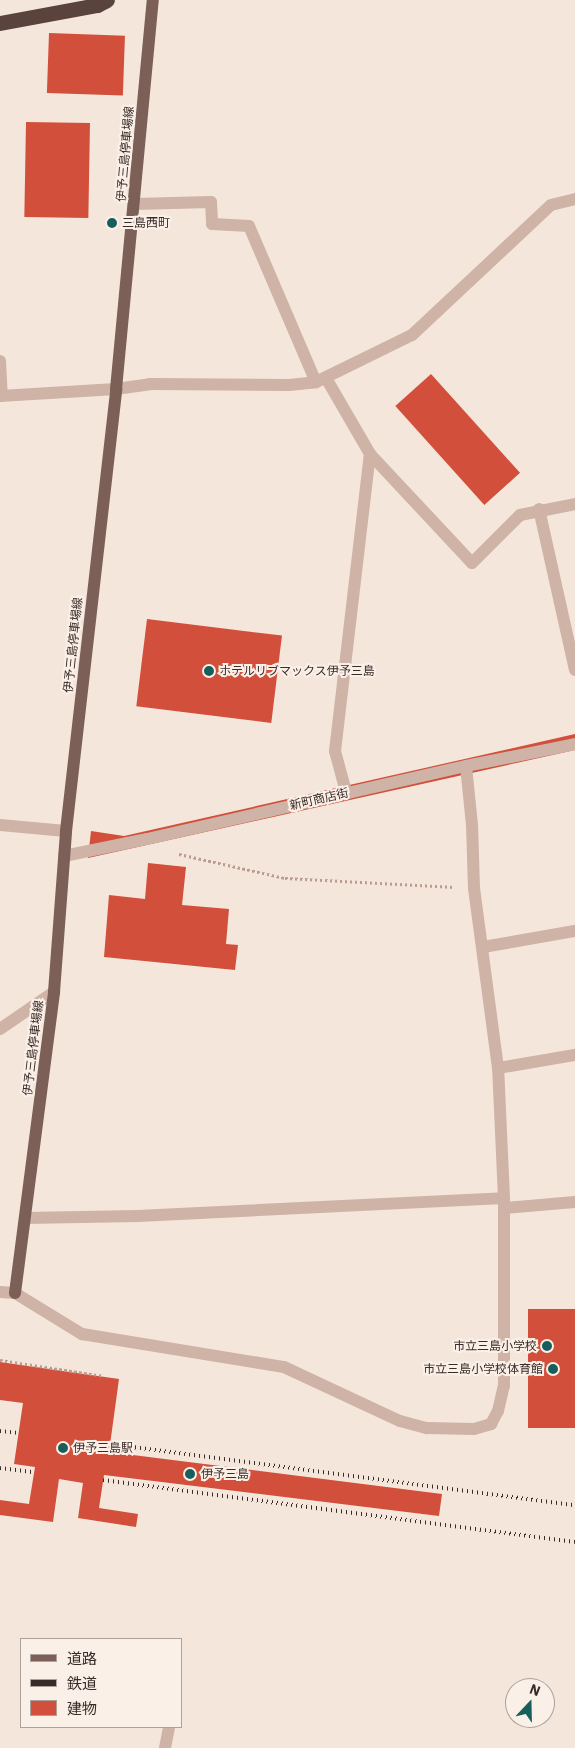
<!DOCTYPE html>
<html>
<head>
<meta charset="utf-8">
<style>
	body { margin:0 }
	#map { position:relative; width:575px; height:1748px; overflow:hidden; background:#f4e6db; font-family:"IBM Plex Sans","Noto Sans JP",sans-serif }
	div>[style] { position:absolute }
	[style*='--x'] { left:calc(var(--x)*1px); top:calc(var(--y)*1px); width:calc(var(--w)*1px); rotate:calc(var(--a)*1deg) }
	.building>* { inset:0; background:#d24f3c; transform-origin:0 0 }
	.path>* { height:3px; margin-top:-1.5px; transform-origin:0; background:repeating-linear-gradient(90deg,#ba9d90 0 2.5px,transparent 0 5px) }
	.minor>* { height:12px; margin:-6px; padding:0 6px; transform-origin:6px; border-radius:6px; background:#ceb3a6 }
	.major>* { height:12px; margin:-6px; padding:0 6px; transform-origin:6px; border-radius:6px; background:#7c5f57 }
	.highway>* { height:15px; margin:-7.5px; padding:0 7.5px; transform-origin:7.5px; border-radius:7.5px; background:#5b433d }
	.rail>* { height:4px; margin-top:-2px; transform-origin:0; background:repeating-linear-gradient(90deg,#392b27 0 1px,transparent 0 5px) }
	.dots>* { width:14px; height:14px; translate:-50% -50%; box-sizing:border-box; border:2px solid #fbf0e8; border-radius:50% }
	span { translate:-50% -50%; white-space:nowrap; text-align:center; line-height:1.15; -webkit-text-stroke:4px #fbf0e8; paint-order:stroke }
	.street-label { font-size:12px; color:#392b27 }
	.poi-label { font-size:12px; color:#392b27 }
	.left { translate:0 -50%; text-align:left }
	.right { translate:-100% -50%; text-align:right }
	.legend { position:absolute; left:20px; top:1638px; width:162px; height:90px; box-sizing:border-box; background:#fbf0e8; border:1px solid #ada19b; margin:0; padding:6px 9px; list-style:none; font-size:15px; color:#392b27 }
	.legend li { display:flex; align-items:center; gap:10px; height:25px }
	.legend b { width:25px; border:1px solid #ada19b }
	.north { position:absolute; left:505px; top:1678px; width:50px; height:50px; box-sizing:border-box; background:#fbf0e8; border:1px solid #ada19b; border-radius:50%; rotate:21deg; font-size:14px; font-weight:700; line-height:20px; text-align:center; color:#392b27 }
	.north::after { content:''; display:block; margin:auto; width:18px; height:22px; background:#185f5c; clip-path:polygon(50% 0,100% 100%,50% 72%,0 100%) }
</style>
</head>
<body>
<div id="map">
	<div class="building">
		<i style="left:49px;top:33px;width:76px;height:60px;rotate:2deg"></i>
		<i style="left:26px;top:122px;width:64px;height:95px;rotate:1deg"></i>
		<i style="left:431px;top:374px;width:133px;height:48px;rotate:48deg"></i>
		<i style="left:147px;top:619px;width:136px;height:88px;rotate:7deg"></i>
		<i style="clip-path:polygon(575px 734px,575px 750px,88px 858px,91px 831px,124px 836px)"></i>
		<i style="clip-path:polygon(148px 863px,186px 867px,182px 905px,229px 909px,226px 944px,238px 945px,235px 970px,104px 957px,109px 895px,145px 899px)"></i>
		<i style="left:575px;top:1309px;width:119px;height:47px;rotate:90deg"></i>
		<i style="clip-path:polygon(0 1362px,119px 1379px,109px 1452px,442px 1494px,439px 1516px,104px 1475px,99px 1508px,138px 1514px,136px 1527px,78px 1518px,83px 1483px,59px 1479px,53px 1522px,0 1515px,0 1500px,29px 1504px,35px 1467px,14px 1464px,23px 1403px,0 1400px)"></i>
	</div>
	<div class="path">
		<i style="--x:179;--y:854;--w:109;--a:12.8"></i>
		<i style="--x:285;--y:878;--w:170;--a:3"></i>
		<i style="--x:0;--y:1360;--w:105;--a:8.7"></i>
	</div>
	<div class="minor">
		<i style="--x:135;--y:204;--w:76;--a:-1.5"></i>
		<i style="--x:211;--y:202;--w:22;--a:87"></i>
		<i style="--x:212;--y:224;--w:37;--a:3"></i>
		<i style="--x:249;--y:226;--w:170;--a:66.8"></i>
		<i style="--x:0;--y:361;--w:35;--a:87"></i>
		<i style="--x:326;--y:378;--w:88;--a:59.9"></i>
		<i style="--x:370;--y:454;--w:149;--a:46.9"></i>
		<i style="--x:472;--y:563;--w:68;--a:-45"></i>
		<i style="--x:520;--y:515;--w:56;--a:-11.3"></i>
		<i style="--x:0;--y:396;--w:116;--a:-3.5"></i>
		<i style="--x:116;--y:389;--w:34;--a:-8"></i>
		<i style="--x:150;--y:384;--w:139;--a:0.4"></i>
		<i style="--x:289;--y:385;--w:27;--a:-6"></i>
		<i style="--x:316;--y:382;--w:107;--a:-26.1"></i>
		<i style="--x:412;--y:335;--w:190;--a:-43.1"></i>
		<i style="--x:551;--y:205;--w:25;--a:-14"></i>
		<i style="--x:539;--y:509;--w:165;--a:77.4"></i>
		<i style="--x:346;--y:792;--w:42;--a:-105"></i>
		<i style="--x:335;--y:751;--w:299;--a:-83.3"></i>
		<i style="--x:0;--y:825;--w:66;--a:5.2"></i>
		<i style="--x:64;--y:856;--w:85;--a:-11.6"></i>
		<i style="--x:147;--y:839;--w:327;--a:-12.9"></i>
		<i style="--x:466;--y:766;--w:111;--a:-11.4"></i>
		<i style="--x:483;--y:947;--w:93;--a:-9.9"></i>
		<i style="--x:0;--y:1029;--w:65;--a:-34.4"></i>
		<i style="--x:498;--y:1068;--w:78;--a:-9.6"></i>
		<i style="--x:504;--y:1208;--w:71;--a:-4.8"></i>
		<i style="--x:25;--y:1218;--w:113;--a:-1"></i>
		<i style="--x:138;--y:1216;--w:366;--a:-2.8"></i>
		<i style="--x:0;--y:1292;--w:15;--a:4"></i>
		<i style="--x:15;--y:1293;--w:79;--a:31.5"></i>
		<i style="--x:82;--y:1334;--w:205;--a:9.3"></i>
		<i style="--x:284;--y:1367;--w:128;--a:25"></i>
		<i style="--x:400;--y:1421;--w:28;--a:15"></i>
		<i style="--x:427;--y:1428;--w:47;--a:1.2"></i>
		<i style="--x:474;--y:1429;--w:18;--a:-16"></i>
		<i style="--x:491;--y:1424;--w:15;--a:-62"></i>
		<i style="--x:498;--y:1411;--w:26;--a:-77"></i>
		<i style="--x:504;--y:1386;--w:188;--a:-90"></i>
		<i style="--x:504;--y:1198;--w:130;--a:-92.6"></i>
		<i style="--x:498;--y:1068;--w:182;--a:-97.6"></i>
		<i style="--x:474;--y:888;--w:63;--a:-91.8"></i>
		<i style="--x:472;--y:825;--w:59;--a:-95.8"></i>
		<i style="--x:165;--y:1748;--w:21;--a:-79"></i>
	</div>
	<div class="major">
		<i style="--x:15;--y:1293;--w:304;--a:-82.6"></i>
		<i style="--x:54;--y:992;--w:161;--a:-85.7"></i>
		<i style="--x:66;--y:831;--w:445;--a:-83.5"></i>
		<i style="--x:116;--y:389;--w:391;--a:-84.6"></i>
	</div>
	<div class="highway">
		<i style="--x:0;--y:23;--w:99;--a:-10.5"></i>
		<i style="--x:97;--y:5;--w:11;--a:-27"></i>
	</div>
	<div class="rail">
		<i style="--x:0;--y:1431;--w:18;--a:6"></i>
		<i style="--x:110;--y:1444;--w:469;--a:7.5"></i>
		<i style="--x:0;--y:1468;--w:34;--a:7"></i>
		<i style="--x:103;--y:1480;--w:476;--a:7.5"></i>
	</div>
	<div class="dots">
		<i style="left:112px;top:223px;background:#185f5c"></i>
		<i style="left:209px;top:671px;background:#185f5c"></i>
		<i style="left:547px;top:1346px;background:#185f5c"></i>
		<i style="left:553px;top:1369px;background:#185f5c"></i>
		<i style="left:63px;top:1448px;background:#185f5c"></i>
		<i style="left:190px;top:1474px;background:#185f5c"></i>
	</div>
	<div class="street-label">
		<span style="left:125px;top:154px;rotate:-85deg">伊予三島停車場線</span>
		<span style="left:73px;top:645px;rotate:-84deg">伊予三島停車場線</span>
		<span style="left:319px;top:799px;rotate:-13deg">新町商店街</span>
		<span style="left:33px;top:1048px;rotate:-83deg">伊予三島停車場線</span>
	</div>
	<div class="poi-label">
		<span class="left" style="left:122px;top:223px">三島西町</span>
		<span class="left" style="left:219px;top:671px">ホテルリブマックス伊予三島</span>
		<span class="right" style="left:537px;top:1346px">市立三島小学校</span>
		<span class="right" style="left:543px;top:1369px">市立三島小学校体育館</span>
		<span class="left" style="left:73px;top:1448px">伊予三島駅</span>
		<span class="left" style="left:201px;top:1474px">伊予三島</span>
	</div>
	<ul class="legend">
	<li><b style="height:6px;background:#7c5f57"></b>道路</li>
	<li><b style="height:6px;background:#392b27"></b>鉄道</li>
	<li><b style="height:14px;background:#d24f3c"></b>建物</li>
	</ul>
	<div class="north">N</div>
</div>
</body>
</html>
